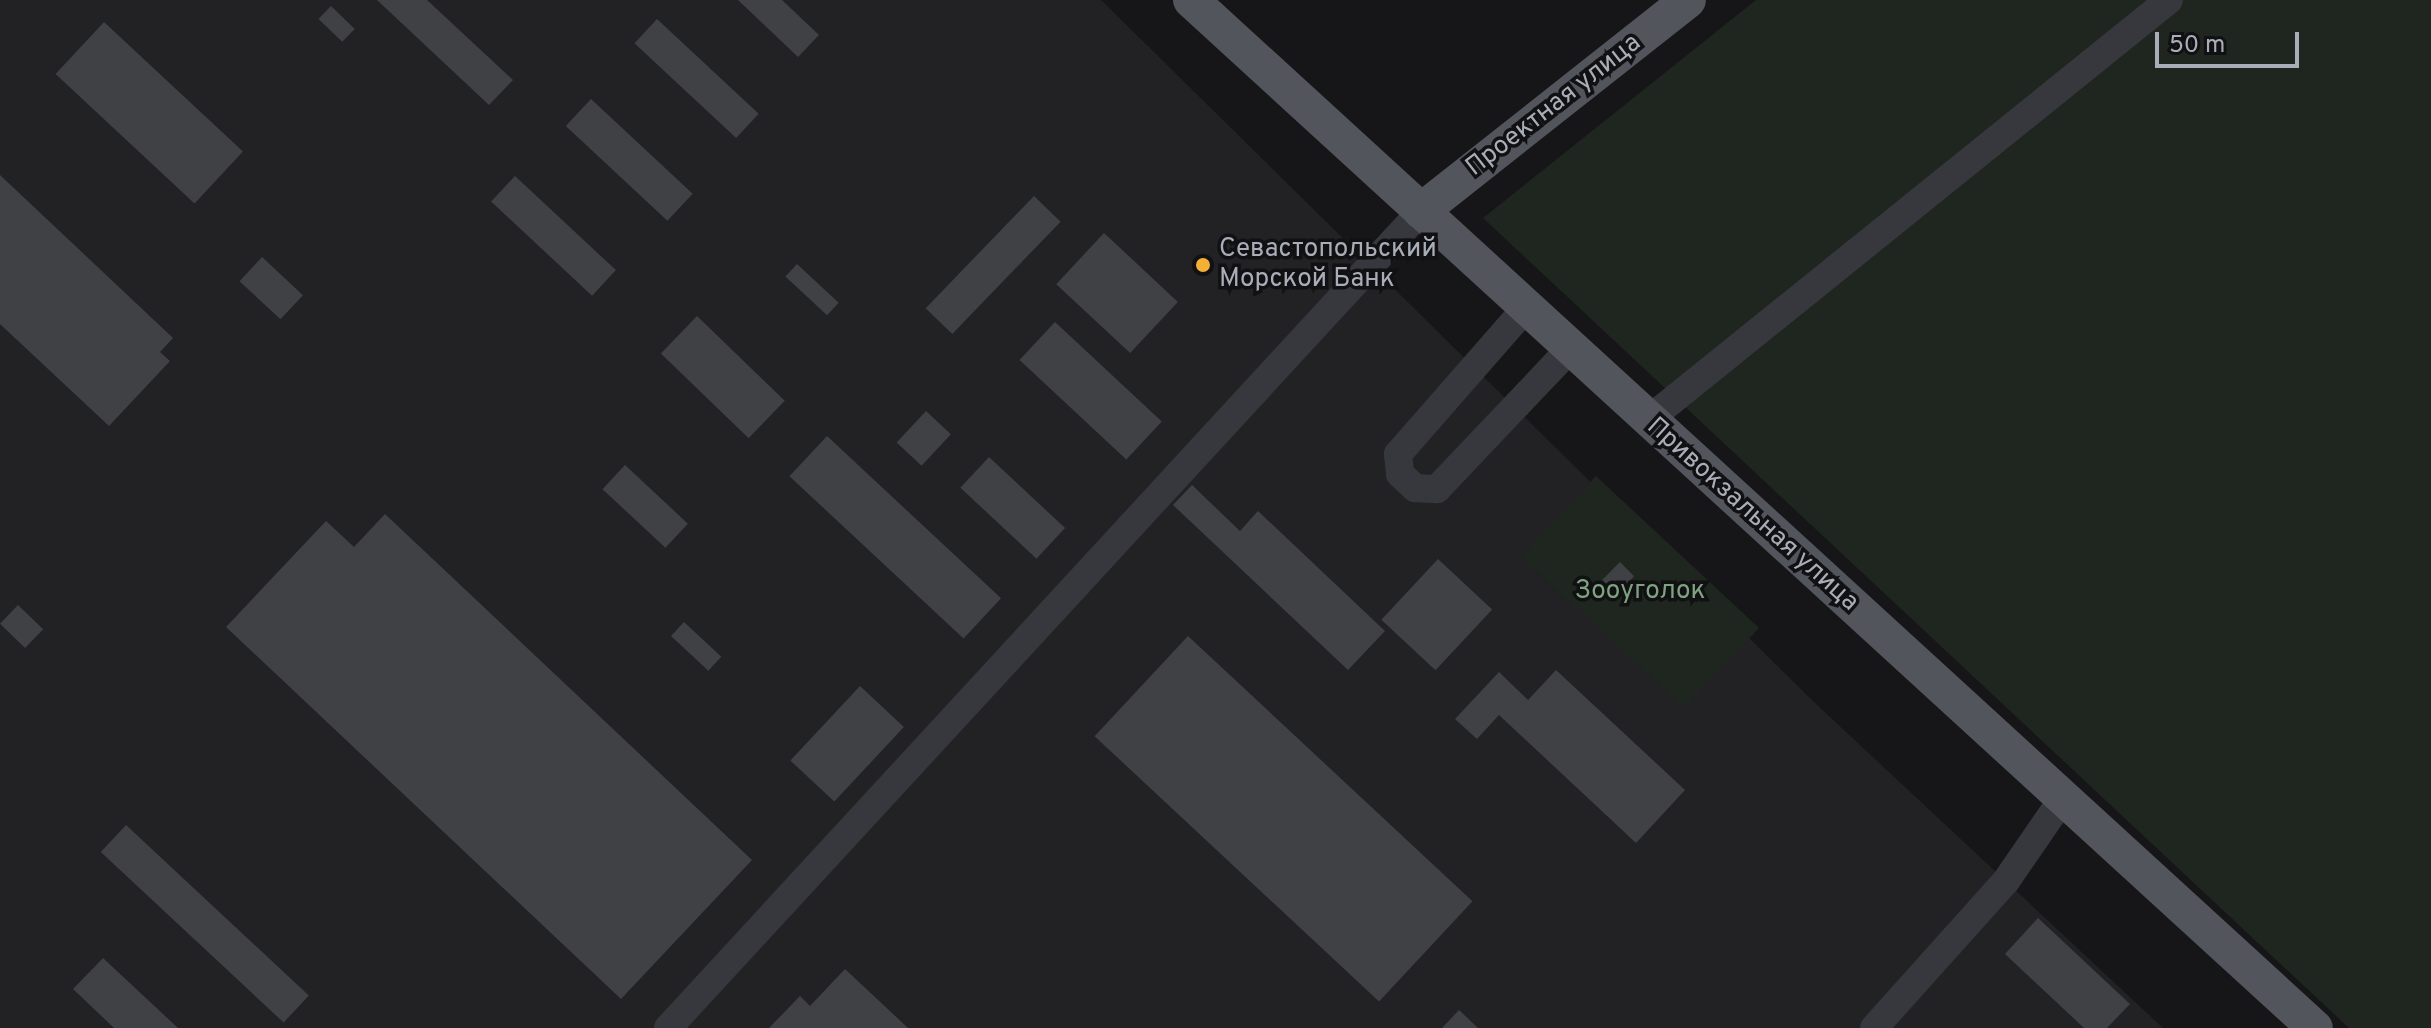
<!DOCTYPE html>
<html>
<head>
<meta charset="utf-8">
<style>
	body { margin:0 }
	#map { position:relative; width:2431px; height:1028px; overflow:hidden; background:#161618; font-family:Overpass,sans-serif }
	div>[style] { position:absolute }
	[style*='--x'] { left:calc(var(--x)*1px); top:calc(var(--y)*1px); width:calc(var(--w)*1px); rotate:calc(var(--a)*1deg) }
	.built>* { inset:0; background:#222225 }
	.green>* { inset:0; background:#1e261f; transform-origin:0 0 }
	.building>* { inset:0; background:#404145; transform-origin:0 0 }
	.minor>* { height:28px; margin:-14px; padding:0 14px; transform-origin:14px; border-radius:14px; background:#37383d }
	.major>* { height:36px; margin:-18px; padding:0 18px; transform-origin:18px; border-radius:18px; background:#53555c }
	.dots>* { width:22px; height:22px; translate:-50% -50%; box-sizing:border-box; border:4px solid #111113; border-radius:50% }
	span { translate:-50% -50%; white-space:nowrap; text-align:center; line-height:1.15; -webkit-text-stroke:7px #111113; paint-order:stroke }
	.street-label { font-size:26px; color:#a8adb8 }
	.poi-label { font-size:26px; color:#a8adb8 }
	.left { translate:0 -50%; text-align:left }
	.park-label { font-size:26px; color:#7fa381 }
	.scale { position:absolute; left:2155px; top:32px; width:144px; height:36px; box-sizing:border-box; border:4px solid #a8adb8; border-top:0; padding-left:10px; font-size:24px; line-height:28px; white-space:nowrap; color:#a8adb8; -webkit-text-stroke:6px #111113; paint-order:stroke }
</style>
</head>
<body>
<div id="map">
	<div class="built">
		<i style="clip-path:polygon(0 0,1101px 0,1815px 703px,2163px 1028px,0 1028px)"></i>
	</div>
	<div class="green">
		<i style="clip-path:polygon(1756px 0,2431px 0,2431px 1028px,2349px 1028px,1483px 218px)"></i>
		<i style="left:1596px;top:476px;width:223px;height:110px;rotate:43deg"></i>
	</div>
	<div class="building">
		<i style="clip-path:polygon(377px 0,427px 0,513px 80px,489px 105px)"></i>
		<i style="clip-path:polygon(738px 0,782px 0,819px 35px,798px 57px)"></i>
		<i style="left:331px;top:6px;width:33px;height:18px;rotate:44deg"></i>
		<i style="left:657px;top:19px;width:139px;height:33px;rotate:43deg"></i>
		<i style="left:104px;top:22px;width:190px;height:71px;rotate:43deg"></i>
		<i style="left:591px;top:99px;width:139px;height:37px;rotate:43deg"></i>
		<i style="clip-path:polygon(0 175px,173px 338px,160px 352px,170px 361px,109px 426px,0 324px)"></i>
		<i style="left:515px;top:176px;width:138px;height:35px;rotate:43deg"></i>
		<i style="left:1034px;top:196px;width:37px;height:156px;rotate:44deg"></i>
		<i style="left:1104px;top:233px;width:101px;height:70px;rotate:43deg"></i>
		<i style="left:262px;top:257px;width:56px;height:33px;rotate:43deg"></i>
		<i style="left:797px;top:264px;width:57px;height:17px;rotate:43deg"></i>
		<i style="left:697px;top:316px;width:122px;height:52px;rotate:44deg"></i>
		<i style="left:1055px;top:322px;width:146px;height:52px;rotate:43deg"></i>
		<i style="left:926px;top:411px;width:34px;height:43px;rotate:43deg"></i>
		<i style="left:827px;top:436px;width:238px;height:55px;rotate:43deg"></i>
		<i style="left:989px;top:457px;width:104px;height:42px;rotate:43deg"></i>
		<i style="left:625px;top:465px;width:86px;height:33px;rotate:43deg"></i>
		<i style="clip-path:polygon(1192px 485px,1240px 531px,1258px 511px,1385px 631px,1348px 670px,1173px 505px)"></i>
		<i style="clip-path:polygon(385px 514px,752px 860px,621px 999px,226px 627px,326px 521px,354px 547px)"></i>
		<i style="left:1438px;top:559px;width:74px;height:83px;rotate:43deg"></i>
		<i style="left:1620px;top:562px;width:20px;height:25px;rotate:45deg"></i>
		<i style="left:18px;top:605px;width:35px;height:26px;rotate:44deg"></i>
		<i style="left:684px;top:622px;width:51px;height:19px;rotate:43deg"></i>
		<i style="left:1188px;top:636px;width:389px;height:137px;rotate:43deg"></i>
		<i style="clip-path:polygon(1556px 670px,1685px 790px,1636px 843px,1499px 715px,1477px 739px,1455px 719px,1499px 672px,1528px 700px)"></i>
		<i style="left:860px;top:686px;width:60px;height:102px;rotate:43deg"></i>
		<i style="left:126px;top:825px;width:250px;height:37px;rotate:43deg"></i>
		<i style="clip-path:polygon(2038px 918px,2130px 1004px,2107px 1028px,2084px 1028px,2005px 954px)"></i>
		<i style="clip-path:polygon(103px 958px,178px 1028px,114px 1028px,73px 989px)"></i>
		<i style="clip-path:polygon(845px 969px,908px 1028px,769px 1028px,800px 996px,810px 1006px)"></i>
		<i style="clip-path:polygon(1459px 1010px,1478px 1028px,1442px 1028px)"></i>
	</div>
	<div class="minor">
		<i style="--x:1525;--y:309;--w:193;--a:131.2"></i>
		<i style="--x:1398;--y:454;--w:20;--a:84"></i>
		<i style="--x:1400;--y:474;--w:21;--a:43"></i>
		<i style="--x:1415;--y:488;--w:22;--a:3"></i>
		<i style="--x:1437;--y:489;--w:193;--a:-46.5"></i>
		<i style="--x:1648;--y:420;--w:669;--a:-38.87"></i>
		<i style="--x:668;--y:1028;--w:1111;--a:-47.33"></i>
		<i style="--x:1874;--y:1028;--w:198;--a:-48.1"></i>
		<i style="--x:2006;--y:881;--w:101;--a:-55.5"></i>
	</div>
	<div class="major">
		<i style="--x:1191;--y:0;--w:1523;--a:42.45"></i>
		<i style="--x:1421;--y:211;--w:340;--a:-38.3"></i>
	</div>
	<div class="dots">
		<i style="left:1203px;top:265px;background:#f2b134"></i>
	</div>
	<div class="street-label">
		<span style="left:1554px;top:106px;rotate:-38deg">Проектная улица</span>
		<span style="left:1752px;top:515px;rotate:42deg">Привокзальная улица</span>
	</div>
	<div class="poi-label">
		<span class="left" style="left:1219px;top:265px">Севастопольский<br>Морской Банк</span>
	</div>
	<div class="park-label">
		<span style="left:1640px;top:592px">Зооуголок</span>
	</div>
	<div class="scale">50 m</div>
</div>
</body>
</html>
